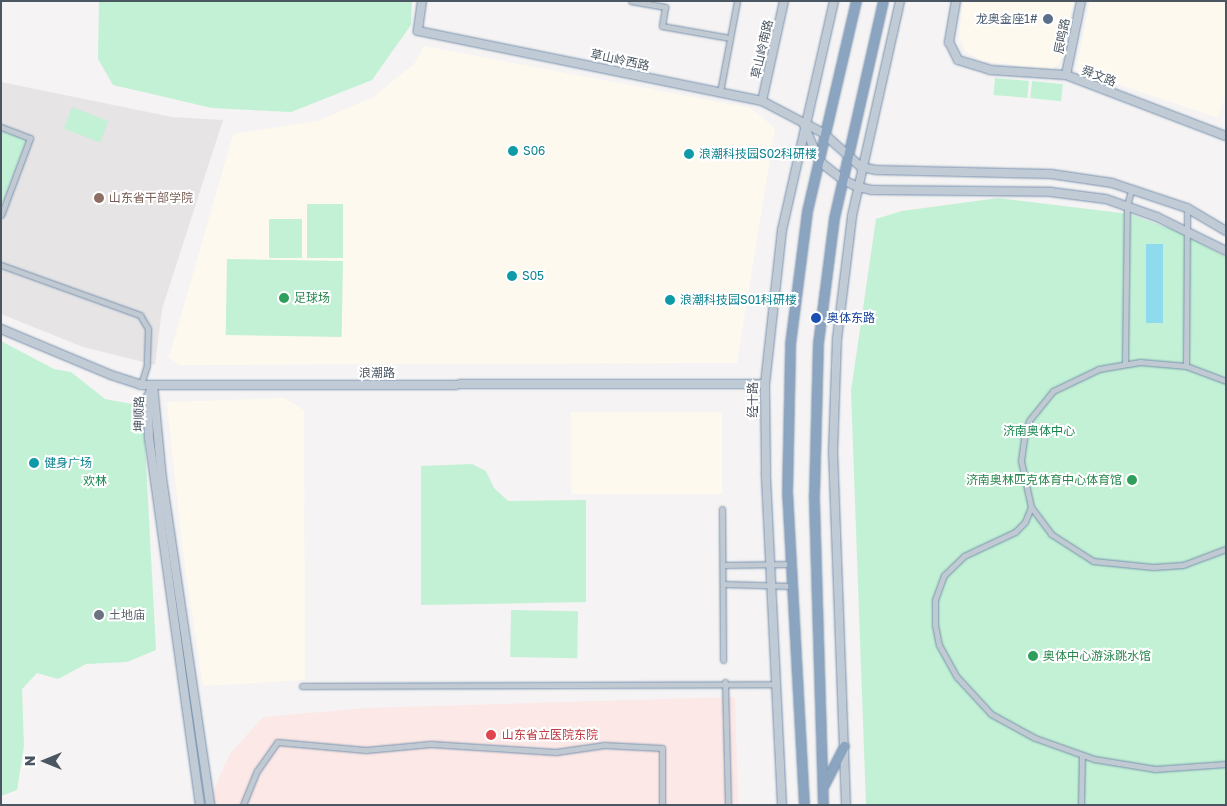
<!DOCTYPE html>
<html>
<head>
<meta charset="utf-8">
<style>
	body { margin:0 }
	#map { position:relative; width:1227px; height:806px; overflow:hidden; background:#f5f3f3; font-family:"Golos Text","Noto Sans SC",sans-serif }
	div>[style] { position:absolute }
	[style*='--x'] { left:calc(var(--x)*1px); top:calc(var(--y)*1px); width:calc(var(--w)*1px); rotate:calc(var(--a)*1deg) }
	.commercial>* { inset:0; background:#fdf9ef; transform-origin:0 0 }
	.education>* { inset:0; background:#e6e4e5 }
	.medical>* { inset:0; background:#fce8e6 }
	.green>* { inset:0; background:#c3f1d5; transform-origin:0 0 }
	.water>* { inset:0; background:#90daee; transform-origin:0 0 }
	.roads { filter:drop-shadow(0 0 1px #7690ad) drop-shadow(0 0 1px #7690ad) }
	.street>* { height:5px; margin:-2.5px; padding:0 2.5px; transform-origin:2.5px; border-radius:2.5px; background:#c1cad2 }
	.secondary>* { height:8px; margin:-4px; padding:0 4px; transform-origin:4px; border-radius:4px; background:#c1cbd6 }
	.highway>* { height:9px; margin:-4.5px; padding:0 4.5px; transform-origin:4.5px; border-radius:4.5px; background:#8ba5c1 }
	.dots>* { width:14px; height:14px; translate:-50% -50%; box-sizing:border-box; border:2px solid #fff; border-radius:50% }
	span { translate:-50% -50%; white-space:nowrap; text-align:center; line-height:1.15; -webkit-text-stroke:4px #fff; paint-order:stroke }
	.service-label { font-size:12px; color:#4e5e75 }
	.right { translate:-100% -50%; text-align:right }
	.street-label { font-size:12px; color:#4a5661 }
	.culture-label { font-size:12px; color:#0d838f }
	.left { translate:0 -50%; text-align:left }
	.education-label { font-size:12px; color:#785e54 }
	.leisure-label { font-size:12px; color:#27864d }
	.transit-label { font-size:12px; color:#164399 }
	.park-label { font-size:12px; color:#17864f }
	.worship-label { font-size:12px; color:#5b616d }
	.health-label { font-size:12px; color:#be3a42 }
	.frame { position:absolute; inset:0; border:2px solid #4a5661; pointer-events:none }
	.north { position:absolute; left:20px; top:736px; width:50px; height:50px; -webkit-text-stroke:4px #fff; paint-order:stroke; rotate:270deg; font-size:14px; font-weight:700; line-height:20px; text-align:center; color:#4a5661 }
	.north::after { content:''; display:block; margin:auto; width:18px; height:22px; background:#4a5661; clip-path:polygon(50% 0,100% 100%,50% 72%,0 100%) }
</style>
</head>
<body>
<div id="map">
	<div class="commercial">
		<i style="clip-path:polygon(963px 1px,1074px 1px,1060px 63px,1051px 70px,982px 61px,966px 52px,959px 36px)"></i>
		<i style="clip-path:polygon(1090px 1px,1226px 1px,1226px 94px,1218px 118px,1076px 70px)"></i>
		<i style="clip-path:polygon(424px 46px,751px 108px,775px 128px,737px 363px,179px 365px,169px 357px,233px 134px,318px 121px,373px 97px,414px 64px)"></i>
		<i style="clip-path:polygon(284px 398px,304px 410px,305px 680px,203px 686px,182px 546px,167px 402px)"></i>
		<i style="left:722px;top:412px;width:82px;height:151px;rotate:90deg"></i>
	</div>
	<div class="education">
		<i style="clip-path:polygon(1px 82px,172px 117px,223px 120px,162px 309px,155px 365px,83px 347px,1px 314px)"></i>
	</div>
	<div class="medical">
		<i style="clip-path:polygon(735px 697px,738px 805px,207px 805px,230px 754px,263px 717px,367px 708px)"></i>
	</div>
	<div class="green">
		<i style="clip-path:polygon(99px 1px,412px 1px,411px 25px,372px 80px,291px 112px,212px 108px,113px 85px,98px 59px)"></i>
		<i style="left:995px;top:78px;width:34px;height:17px;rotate:5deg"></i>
		<i style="left:1032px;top:81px;width:31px;height:17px;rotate:6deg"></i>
		<i style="left:72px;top:107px;width:39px;height:23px;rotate:21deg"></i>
		<i style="clip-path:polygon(1px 131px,26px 140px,1px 206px)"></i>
		<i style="clip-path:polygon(998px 198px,1130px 214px,1179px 232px,1226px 257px,1226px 805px,866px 805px,851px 391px,876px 219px,902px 211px)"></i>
		<i style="left:307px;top:204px;width:36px;height:54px"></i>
		<i style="left:269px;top:219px;width:33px;height:39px"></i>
		<i style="left:227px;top:259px;width:116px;height:76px;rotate:1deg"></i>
		<i style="clip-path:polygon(1px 341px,54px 369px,71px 372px,105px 399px,143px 406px,156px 650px,127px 662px,86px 664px,58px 679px,37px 673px,22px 689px,24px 746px,17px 790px,1px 796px)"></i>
		<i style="clip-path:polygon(472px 464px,486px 471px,494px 488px,508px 501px,586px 500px,586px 602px,421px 605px,421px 466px)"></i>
		<i style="left:511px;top:610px;width:67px;height:47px;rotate:1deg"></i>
	</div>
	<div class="water">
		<i style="left:1146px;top:244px;width:17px;height:79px"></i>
	</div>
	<div class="roads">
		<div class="street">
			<i style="--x:631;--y:1;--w:35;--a:10"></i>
			<i style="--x:665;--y:7;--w:19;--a:99"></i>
			<i style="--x:662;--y:26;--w:69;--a:10"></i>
			<i style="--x:720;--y:92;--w:93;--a:-79.4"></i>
			<i style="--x:1;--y:127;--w:31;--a:21"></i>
			<i style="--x:30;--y:138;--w:82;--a:110.6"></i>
			<i style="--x:1;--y:265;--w:148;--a:19.8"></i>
			<i style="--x:140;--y:315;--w:16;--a:60"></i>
			<i style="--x:148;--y:329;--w:36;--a:92"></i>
			<i style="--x:147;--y:365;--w:21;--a:107"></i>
			<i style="--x:1125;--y:364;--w:159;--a:-89.3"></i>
			<i style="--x:1127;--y:205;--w:18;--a:-74"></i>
			<i style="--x:1186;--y:366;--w:158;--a:-89.6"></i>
			<i style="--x:1226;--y:381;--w:43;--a:-159.4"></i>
			<i style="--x:1186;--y:366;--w:46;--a:-175"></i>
			<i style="--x:1140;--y:362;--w:42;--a:170.3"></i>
			<i style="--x:1099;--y:369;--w:51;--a:154.4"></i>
			<i style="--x:1053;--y:391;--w:38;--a:129"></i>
			<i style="--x:1029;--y:421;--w:19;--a:106"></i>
			<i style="--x:1024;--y:439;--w:22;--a:98"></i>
			<i style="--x:1021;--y:461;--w:47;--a:77.7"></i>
			<i style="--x:1031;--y:507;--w:16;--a:112"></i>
			<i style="--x:1025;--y:522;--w:14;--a:135"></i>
			<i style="--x:1015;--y:532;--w:56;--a:154.8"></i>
			<i style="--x:964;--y:556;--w:28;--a:136"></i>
			<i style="--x:944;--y:575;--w:27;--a:110"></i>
			<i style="--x:935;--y:600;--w:25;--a:90"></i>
			<i style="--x:935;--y:625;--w:20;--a:79"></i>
			<i style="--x:939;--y:645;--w:37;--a:61"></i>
			<i style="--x:957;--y:677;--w:50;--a:47.4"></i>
			<i style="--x:991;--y:714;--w:50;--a:28.6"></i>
			<i style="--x:1035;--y:738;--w:63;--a:19.6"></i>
			<i style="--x:1094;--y:759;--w:62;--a:9.3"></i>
			<i style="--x:1155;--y:769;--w:71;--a:-4"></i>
			<i style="--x:1031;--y:507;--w:34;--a:53"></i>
			<i style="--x:1051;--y:534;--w:50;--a:32.7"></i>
			<i style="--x:1093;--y:561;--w:60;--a:5.7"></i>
			<i style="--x:1153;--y:567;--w:30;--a:-4"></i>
			<i style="--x:1183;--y:565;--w:46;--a:-20.4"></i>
			<i style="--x:722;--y:509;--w:151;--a:89.6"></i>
			<i style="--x:723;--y:565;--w:68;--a:-0.8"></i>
			<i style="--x:723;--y:584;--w:69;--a:1.7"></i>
			<i style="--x:725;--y:682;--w:123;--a:88.6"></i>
			<i style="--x:302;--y:686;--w:474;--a:-0.2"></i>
			<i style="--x:243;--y:805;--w:37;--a:-68"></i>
			<i style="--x:257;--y:771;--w:35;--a:-55"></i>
			<i style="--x:277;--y:742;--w:89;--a:5.1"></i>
			<i style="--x:366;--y:750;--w:65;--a:-5.3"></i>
			<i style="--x:431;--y:744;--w:125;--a:3.7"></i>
			<i style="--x:556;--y:752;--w:49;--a:-8.3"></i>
			<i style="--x:604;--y:745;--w:58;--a:3"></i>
			<i style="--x:662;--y:748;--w:57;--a:90"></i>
			<i style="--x:1081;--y:805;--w:50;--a:-88.9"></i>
		</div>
		<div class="secondary">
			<i style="--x:422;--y:1;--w:30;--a:98"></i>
			<i style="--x:418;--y:31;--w:351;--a:11.5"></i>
			<i style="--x:762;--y:101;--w:69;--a:27.7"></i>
			<i style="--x:823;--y:133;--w:51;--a:41.8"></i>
			<i style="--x:861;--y:167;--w:15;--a:11"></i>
			<i style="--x:876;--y:170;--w:175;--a:1.3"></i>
			<i style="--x:1051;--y:174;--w:62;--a:8.4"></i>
			<i style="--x:1112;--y:183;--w:79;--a:18.4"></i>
			<i style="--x:1187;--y:208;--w:45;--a:30.5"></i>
			<i style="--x:956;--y:1;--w:42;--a:99.7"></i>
			<i style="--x:949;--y:42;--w:20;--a:63"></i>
			<i style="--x:958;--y:60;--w:34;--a:17"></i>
			<i style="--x:990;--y:70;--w:76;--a:3.8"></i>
			<i style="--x:1066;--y:75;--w:171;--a:20.9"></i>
			<i style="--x:1066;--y:75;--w:76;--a:-78.5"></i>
			<i style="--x:762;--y:101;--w:102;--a:-77.6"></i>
			<i style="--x:804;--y:125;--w:39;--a:67"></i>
			<i style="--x:819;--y:161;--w:31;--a:38"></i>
			<i style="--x:843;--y:180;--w:17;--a:25"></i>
			<i style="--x:858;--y:187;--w:14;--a:12"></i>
			<i style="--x:872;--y:190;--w:179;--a:0.6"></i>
			<i style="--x:1051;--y:192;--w:55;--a:7.3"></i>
			<i style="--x:1106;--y:199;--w:54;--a:19.4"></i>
			<i style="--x:1157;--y:217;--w:77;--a:26.2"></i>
			<i style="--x:1;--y:329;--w:119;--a:22.7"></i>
			<i style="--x:111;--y:375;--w:32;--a:18"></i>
			<i style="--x:141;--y:385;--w:624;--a:-0.09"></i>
			<i style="--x:200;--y:805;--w:370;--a:-97.9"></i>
			<i style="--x:149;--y:439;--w:42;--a:-91.4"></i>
			<i style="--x:148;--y:397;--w:13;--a:-67"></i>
			<i style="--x:153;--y:385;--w:93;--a:84.5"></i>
			<i style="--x:162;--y:478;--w:331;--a:81.6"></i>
			<i style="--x:782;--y:805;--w:333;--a:-92.8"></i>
			<i style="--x:766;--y:472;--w:88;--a:-90.7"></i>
			<i style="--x:765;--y:384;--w:155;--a:-83.7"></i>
			<i style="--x:782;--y:230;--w:235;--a:-77.2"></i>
			<i style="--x:846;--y:805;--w:353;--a:-92.1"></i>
			<i style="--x:833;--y:452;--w:113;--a:-88"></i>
			<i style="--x:837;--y:339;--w:124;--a:-83"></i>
			<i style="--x:852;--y:216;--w:220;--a:-77.4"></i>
		</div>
		<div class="highway">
			<i style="--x:824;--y:785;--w:44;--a:-62.9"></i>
			<i style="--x:804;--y:805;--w:312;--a:-93.1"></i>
			<i style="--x:787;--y:493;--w:149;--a:-88.8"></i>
			<i style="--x:790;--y:344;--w:134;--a:-82.7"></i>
			<i style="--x:807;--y:211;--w:216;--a:-76.9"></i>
			<i style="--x:823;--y:805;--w:311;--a:-91.7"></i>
			<i style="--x:814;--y:494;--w:151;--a:-88.5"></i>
			<i style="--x:818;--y:343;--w:126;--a:-82.7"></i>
			<i style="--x:834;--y:218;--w:222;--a:-77.3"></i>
		</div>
	</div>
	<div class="dots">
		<i style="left:1048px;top:19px;background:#5c6f8a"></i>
		<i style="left:513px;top:151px;background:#0f9aa8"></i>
		<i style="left:689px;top:154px;background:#0f9aa8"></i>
		<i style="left:99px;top:198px;background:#8d6e63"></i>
		<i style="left:512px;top:276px;background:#0f9aa8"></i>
		<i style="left:284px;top:298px;background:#2e9e5b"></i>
		<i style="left:670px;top:300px;background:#0f9aa8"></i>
		<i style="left:816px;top:318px;background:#1a4fb4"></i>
		<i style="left:34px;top:463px;background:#0f9aa8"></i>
		<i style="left:1132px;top:480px;background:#2e9e5b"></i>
		<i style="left:99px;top:615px;background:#6b7280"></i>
		<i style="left:1033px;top:656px;background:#2e9e5b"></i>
		<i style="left:491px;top:735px;background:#e0444e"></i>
	</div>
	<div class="service-label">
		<span class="right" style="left:1038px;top:19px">龙奥金座1#</span>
	</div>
	<div class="street-label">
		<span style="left:1062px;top:36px;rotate:-79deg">辰鸣路</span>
		<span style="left:762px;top:49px;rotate:-77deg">草山岭南路</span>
		<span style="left:620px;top:60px;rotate:12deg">草山岭西路</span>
		<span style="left:1099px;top:76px;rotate:21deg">舜文路</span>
		<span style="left:377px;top:373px">浪潮路</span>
		<span style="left:753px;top:400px;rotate:-90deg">经十路</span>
		<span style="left:139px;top:414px;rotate:-89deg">坤顺路</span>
	</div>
	<div class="culture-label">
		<span class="left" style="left:523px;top:151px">S06</span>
		<span class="left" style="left:699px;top:154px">浪潮科技园S02科研楼</span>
		<span class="left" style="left:522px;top:276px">S05</span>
		<span class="left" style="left:680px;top:300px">浪潮科技园S01科研楼</span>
		<span class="left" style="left:44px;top:463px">健身广场</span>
	</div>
	<div class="education-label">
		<span class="left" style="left:109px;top:198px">山东省干部学院</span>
	</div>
	<div class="leisure-label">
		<span class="left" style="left:294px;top:298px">足球场</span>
		<span class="right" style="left:1122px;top:480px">济南奥林匹克体育中心体育馆</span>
		<span class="left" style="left:1043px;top:656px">奥体中心游泳跳水馆</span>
	</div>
	<div class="transit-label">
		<span class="left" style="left:827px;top:318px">奥体东路</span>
	</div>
	<div class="park-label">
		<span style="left:1039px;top:431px">济南奥体中心</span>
		<span style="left:95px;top:481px">欢林</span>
	</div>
	<div class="worship-label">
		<span class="left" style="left:109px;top:615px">土地庙</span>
	</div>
	<div class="health-label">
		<span class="left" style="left:502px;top:735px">山东省立医院东院</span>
	</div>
	<div class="frame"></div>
	<div class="north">N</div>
</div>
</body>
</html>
